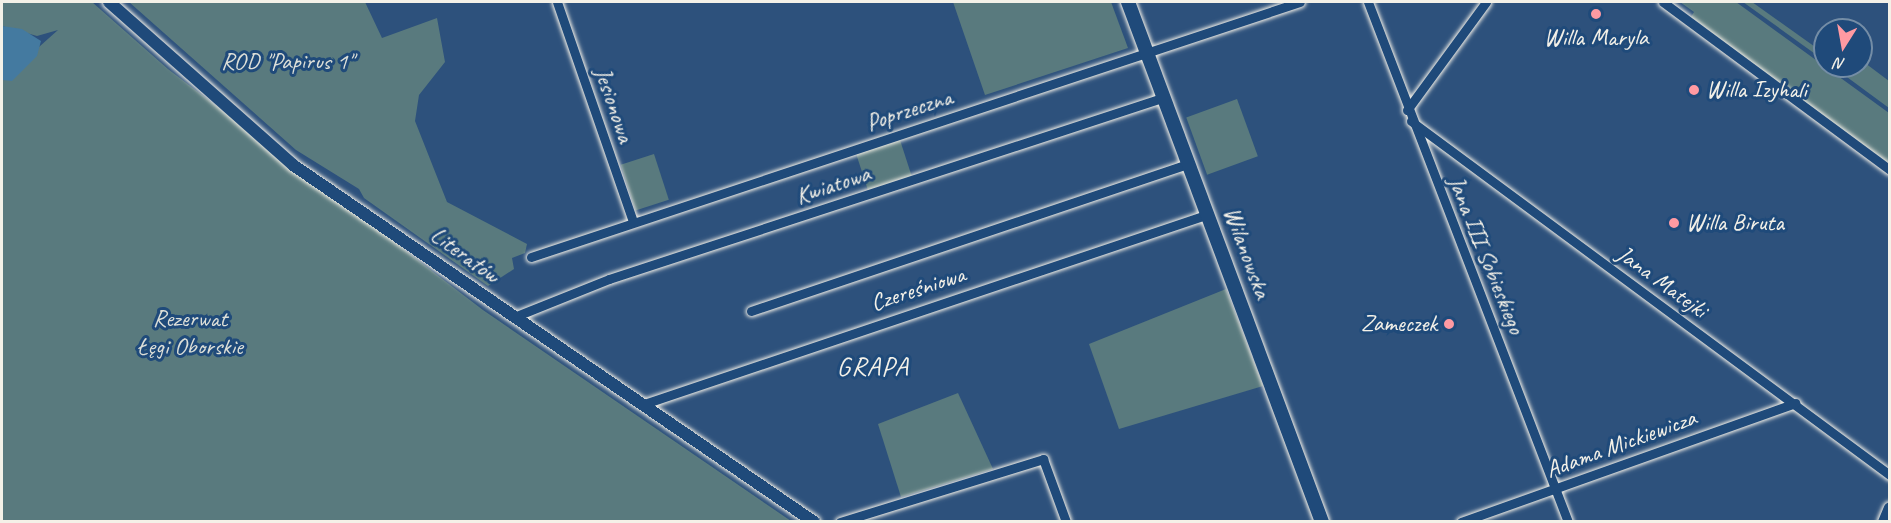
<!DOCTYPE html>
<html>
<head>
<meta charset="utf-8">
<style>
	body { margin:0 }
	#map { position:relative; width:1891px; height:523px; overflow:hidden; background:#2d517c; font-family:Caveat,sans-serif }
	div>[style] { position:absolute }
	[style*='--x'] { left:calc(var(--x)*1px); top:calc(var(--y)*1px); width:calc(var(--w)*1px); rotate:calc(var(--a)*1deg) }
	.green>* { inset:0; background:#597a7e; transform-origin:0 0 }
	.water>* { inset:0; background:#447aa0 }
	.roads { filter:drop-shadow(0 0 2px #f4f1e8) drop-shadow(0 0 2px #f4f1e8) }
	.minor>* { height:9px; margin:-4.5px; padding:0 4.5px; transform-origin:4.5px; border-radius:4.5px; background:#1f4a7a }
	.tertiary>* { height:12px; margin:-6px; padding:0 6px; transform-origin:6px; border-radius:6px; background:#1f4a7a }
	.secondary>* { height:14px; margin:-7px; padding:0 7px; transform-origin:7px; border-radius:7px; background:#1f4a7a }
	.dots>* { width:16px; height:16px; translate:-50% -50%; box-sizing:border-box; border:3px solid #1f4a7a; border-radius:50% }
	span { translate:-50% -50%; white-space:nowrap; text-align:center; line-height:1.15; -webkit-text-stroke:6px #1f4a7a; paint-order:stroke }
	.poi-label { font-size:24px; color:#f4f1e8 }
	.left { translate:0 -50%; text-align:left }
	.right { translate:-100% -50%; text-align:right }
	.park-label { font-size:24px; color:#dddfd8 }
	.street-label { font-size:24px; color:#f4f1e8 }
	.quarter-label { font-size:27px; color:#f4f1e8; letter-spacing:1.5px }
	.frame { position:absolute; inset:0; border:3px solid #f4f1e8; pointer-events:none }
	.north { position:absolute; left:1813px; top:18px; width:60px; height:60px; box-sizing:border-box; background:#1f4a7a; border:2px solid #748da6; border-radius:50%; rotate:191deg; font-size:16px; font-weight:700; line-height:24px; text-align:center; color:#f4f1e8 }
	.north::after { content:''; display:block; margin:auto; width:21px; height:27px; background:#ff9aa2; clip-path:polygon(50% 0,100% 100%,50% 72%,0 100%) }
</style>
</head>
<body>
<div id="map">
	<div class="green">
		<i style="clip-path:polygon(2px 2px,92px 2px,168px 69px,483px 310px,791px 521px,2px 521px,2px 80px,58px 30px,37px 36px,2px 26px)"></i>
		<i style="clip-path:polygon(129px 2px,365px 2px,382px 38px,437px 18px,445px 62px,419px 95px,415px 121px,447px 202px,527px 244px,525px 253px,512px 258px,514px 269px,488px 286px,364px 198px,359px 189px,296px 150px)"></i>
		<i style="clip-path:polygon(953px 2px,1111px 2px,1128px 48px,985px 95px)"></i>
		<i style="clip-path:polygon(1680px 2px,1736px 2px,1889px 113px,1889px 165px,1691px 17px,1694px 12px)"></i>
		<i style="clip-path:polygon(1743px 2px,1752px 2px,1825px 54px,1825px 61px)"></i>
		<i style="clip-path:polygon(1861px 60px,1889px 81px,1889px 108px,1832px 66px,1861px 66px)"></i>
		<i style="left:1237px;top:99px;width:61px;height:54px;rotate:70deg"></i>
		<i style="left:900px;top:140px;width:38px;height:46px;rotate:72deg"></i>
		<i style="left:654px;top:154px;width:48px;height:35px;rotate:72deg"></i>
		<i style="clip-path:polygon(1226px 289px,1263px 386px,1119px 429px,1089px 344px)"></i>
		<i style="clip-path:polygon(958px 393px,993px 469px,901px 497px,878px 424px)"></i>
	</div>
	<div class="water">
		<i style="clip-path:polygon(2px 26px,22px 29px,41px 41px,37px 56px,12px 81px,2px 80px)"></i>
	</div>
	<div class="roads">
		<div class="minor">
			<i style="--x:557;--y:2;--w:233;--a:70.9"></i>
			<i style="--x:1368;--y:2;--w:557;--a:68.96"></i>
			<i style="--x:1663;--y:2;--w:282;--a:36.5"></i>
			<i style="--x:1407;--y:110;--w:134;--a:-53.8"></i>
			<i style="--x:1411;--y:121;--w:596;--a:36.47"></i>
			<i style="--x:531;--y:257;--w:810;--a:-18.35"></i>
			<i style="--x:751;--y:311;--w:463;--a:-18.6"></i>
			<i style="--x:514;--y:317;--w:102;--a:-21.8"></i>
			<i style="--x:609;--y:279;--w:585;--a:-18.13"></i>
			<i style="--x:641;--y:405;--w:599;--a:-18.59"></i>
			<i style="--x:840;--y:522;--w:213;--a:-17.2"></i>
			<i style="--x:1043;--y:459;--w:67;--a:69.9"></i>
			<i style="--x:1461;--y:522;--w:355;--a:-19.6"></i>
		</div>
		<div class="tertiary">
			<i style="--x:109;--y:2;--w:246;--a:41.5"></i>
			<i style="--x:293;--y:165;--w:632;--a:34.42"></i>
			<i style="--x:1884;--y:522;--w:15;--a:-67"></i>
		</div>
		<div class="secondary">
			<i style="--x:1128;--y:2;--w:555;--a:69.54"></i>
		</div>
	</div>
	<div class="dots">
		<i style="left:1596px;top:14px;background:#ff9aa2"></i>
		<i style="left:1694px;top:90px;background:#ff9aa2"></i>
		<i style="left:1674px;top:223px;background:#ff9aa2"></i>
		<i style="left:1449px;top:324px;background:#ff9aa2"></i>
	</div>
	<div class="poi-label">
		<span style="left:1596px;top:38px">Willa Maryla</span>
		<span class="left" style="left:1706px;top:90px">Willa Izyhali</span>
		<span class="left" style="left:1686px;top:223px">Willa Biruta</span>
		<span class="right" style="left:1437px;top:324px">Zameczek</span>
	</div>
	<div class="park-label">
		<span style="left:287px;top:62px">ROD "Papirus 1"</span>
		<span style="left:190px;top:333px">Rezerwat<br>Łęgi Oborskie</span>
	</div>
	<div class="street-label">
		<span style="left:614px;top:105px;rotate:71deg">Jesionowa</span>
		<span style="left:909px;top:110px;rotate:-18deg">Poprzeczna</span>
		<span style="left:833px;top:185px;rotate:-18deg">Kwiatowa</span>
		<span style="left:1247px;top:253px;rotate:70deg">Wilanowska</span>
		<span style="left:465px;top:255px;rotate:36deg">Literatów</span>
		<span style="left:1486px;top:255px;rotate:68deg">Jana III Sobieskiego</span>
		<span style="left:1662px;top:282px;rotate:36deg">Jana Matejki</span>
		<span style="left:918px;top:289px;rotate:-18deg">Czereśniowa</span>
		<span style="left:1621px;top:444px;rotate:-20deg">Adama Mickiewicza</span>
	</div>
	<div class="quarter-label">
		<span style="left:873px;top:367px">GRAPA</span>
	</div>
	<div class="frame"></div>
	<div class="north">N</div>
</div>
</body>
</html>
